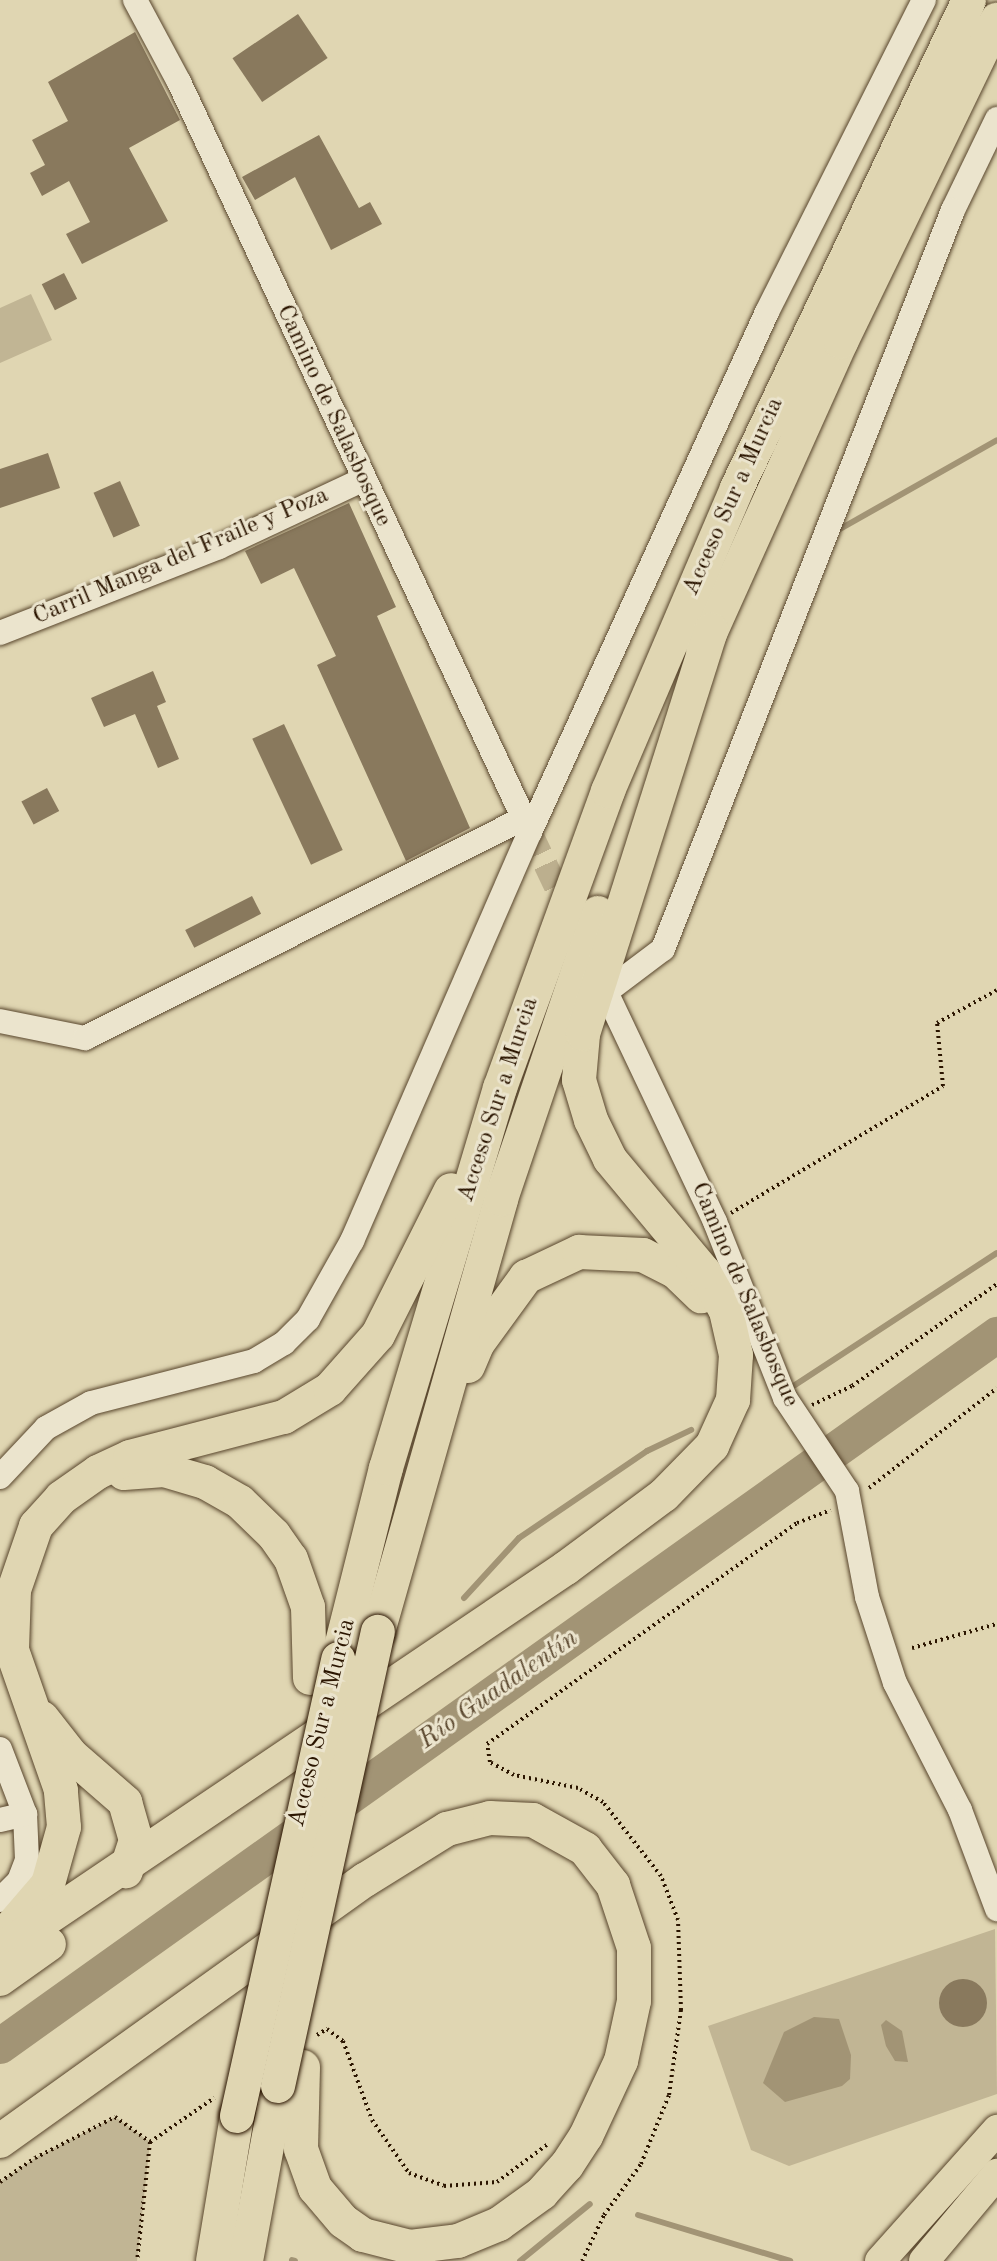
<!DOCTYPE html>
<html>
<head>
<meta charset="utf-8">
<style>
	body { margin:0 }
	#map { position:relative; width:997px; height:2261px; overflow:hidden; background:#e0d6b2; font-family:"Old Standard TT",serif }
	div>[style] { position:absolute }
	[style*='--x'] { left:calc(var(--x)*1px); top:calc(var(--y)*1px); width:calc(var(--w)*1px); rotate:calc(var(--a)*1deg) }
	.green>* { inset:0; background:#c1b594 }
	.water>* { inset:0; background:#a29475 }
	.stream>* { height:6px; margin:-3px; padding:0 3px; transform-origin:3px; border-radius:3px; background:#a29475 }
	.river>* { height:36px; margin:-18px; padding:0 18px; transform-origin:18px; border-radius:18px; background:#a29475 }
	.building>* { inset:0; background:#89795d; transform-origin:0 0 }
	.round { border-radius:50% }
	.minor-tunnel>* { height:24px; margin-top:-12px; transform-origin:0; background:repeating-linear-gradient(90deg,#bcaf8e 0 24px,transparent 0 36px) }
	.path>* { height:4px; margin-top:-2px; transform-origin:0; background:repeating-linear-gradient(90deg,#2b1500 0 2px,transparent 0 6px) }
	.roads { filter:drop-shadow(0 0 2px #58452c) drop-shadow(0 0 2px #58452c) }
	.minor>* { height:24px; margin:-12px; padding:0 12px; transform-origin:12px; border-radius:12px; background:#ebe4cd }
	.major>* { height:30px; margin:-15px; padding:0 15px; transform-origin:15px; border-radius:15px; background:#e0d6b2 }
	.highway>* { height:34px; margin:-17px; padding:0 17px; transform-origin:17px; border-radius:17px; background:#e0d6b2 }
	.bridges { filter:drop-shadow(0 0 2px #2b1500) drop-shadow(0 0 2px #2b1500) }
	.highway-bridge>* { height:34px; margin:-17px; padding:0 17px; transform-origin:17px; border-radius:17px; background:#e0d6b2 }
	span { translate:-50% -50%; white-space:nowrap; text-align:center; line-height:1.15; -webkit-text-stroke:6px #ebe4cd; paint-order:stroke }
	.street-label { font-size:24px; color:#2b1500 }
	.water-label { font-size:26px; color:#5b482f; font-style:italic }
</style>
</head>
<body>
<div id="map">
	<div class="green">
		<i style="clip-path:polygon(31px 294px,52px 340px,0 363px,0 308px)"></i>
		<i style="clip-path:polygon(995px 1929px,997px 2094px,789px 2166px,751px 2150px,708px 2026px)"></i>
		<i style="clip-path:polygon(115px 2117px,150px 2142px,137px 2261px,0 2261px,0 2182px,35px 2158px)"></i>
	</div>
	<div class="water">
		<i style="clip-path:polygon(814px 2017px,839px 2019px,851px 2055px,850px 2079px,842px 2086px,785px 2102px,763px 2083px,784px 2032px)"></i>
		<i style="clip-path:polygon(886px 2020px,902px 2031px,908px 2062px,895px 2061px,886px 2046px,881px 2025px)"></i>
	</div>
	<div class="stream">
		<i style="--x:840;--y:529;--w:180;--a:-29.5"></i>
		<i style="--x:795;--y:1385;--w:241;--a:-33.2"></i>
		<i style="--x:464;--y:1598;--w:81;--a:-47.5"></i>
		<i style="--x:519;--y:1538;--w:155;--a:-34.2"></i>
		<i style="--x:647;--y:1451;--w:49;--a:-25.5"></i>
		<i style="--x:638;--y:2215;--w:159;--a:16.8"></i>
		<i style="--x:292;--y:2260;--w:3;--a:18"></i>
		<i style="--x:520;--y:2261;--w:90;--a:-39.2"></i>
	</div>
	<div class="river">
		<i style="--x:0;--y:2046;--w:1225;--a:-35.49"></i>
	</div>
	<div class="building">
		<i style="left:298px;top:14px;width:53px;height:79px;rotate:56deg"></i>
		<i style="clip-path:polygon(135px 32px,180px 120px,129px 148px,168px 221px,82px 264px,66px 234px,90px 222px,69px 181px,42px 196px,30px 173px,45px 165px,32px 140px,68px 121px,48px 82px)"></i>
		<i style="clip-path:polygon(319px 135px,359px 208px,370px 202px,382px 224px,331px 250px,295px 177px,255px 200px,242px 177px)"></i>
		<i style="left:64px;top:273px;width:29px;height:25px;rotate:63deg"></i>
		<i style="clip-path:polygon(48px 453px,60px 488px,0 508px,0 469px)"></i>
		<i style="left:120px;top:481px;width:49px;height:29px;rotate:66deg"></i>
		<i style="clip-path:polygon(349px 503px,396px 607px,377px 616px,470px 828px,406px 861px,317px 665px,336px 656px,294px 568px,261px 584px,245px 551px)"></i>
		<i style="clip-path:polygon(153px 671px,166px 702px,157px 706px,179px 759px,158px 768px,135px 714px,104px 727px,91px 698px)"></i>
		<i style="left:284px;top:724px;width:139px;height:35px;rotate:65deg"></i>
		<i style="left:47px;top:788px;width:26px;height:29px;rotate:62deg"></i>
		<i style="left:252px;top:896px;width:20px;height:75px;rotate:63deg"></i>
		<i class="round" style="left:939px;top:1979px;width:48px;height:48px"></i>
	</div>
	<div class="minor-tunnel">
		<i style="--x:530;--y:832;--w:91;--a:64.6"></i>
	</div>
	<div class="path">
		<i style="--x:731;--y:1213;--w:247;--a:-30.9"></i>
		<i style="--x:943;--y:1086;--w:63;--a:-95.4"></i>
		<i style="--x:937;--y:1023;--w:68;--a:-28.8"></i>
		<i style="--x:812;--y:1405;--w:44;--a:-25.4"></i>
		<i style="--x:852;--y:1386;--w:177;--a:-35.1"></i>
		<i style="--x:869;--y:1488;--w:162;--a:-38"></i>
		<i style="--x:912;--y:1648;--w:88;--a:-15.8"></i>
		<i style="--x:317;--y:2035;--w:12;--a:-31"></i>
		<i style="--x:327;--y:2029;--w:20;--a:37"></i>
		<i style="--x:343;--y:2041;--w:84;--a:69.8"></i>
		<i style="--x:372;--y:2120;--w:65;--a:55.1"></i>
		<i style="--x:409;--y:2173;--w:37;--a:20"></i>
		<i style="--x:444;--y:2186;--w:53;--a:-4.3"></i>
		<i style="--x:497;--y:2182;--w:64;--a:-36.7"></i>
		<i style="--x:150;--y:2142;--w:78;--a:-34.5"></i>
		<i style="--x:0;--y:2182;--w:42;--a:-34.4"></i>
		<i style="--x:35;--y:2158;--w:90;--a:-27.1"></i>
		<i style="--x:115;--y:2117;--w:43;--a:35.5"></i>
		<i style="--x:150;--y:2142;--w:120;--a:96.2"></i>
		<i style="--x:582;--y:2261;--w:51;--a:-64.4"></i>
		<i style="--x:604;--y:2215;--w:63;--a:-54"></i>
		<i style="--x:641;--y:2164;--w:74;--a:-67.9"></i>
		<i style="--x:669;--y:2095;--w:86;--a:-82"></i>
		<i style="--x:681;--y:2010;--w:90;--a:-91.9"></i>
		<i style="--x:678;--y:1920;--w:47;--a:-111.1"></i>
		<i style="--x:661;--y:1876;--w:94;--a:-128.1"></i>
		<i style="--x:603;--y:1802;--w:29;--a:-151"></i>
		<i style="--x:578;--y:1788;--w:65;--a:-168.5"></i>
		<i style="--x:514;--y:1775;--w:27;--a:-152"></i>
		<i style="--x:490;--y:1762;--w:18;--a:-99"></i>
		<i style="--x:487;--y:1744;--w:381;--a:-35.5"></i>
		<i style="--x:797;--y:1523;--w:36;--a:-21"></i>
	</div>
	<div class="roads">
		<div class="minor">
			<i style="--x:135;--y:0;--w:93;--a:61.8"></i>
			<i style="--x:179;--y:82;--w:828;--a:64.92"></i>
			<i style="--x:997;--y:119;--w:101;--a:115.8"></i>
			<i style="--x:953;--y:210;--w:794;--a:111.43"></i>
			<i style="--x:663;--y:949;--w:71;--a:143"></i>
			<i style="--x:606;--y:992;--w:255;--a:64.6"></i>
			<i style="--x:715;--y:1222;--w:189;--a:68.3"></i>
			<i style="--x:785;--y:1398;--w:112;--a:56.3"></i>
			<i style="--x:847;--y:1491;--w:108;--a:79.3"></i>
			<i style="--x:867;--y:1597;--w:90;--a:72"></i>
			<i style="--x:895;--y:1683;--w:143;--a:62.9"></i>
			<i style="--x:960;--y:1810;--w:106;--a:69.5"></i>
			<i style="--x:0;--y:633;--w:235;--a:-21.4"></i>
			<i style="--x:219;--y:547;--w:158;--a:-25.1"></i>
			<i style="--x:0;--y:1021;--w:87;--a:11.3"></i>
			<i style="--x:85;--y:1038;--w:491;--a:-26.6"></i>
			<i style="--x:0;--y:1477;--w:67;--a:-46.8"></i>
			<i style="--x:46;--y:1428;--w:51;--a:-29.1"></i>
			<i style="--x:91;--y:1403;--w:168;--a:-14.4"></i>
			<i style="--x:254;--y:1361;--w:35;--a:-31"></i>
			<i style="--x:284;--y:1343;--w:34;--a:-45"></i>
			<i style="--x:308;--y:1319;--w:90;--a:-60.6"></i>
			<i style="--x:352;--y:1241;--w:446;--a:-66.5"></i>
			<i style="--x:530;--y:832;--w:571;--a:-65.5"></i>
			<i style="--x:767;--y:312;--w:349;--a:-63.3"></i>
			<i style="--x:0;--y:1749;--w:70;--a:69"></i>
			<i style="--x:25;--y:1814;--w:46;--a:87.5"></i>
			<i style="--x:27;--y:1860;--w:22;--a:111"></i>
			<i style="--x:19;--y:1881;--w:27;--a:135"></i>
			<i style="--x:0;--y:1820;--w:26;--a:-13"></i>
		</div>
		<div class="major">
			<i style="--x:880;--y:2261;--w:176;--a:-48.2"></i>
			<i style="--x:924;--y:2261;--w:114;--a:-50"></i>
		</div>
		<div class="highway">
			<i style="--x:703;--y:649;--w:337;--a:-65.8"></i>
			<i style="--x:841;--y:342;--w:358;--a:-64.2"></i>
			<i style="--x:468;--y:1366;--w:25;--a:-67"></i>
			<i style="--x:478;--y:1343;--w:82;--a:-54"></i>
			<i style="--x:526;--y:1277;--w:59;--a:-25.3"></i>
			<i style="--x:579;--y:1252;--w:64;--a:2.7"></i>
			<i style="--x:643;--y:1255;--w:37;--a:27"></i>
			<i style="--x:676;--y:1272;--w:35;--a:44"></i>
			<i style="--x:124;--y:1473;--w:40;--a:-4.3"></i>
			<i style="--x:164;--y:1470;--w:43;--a:16.3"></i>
			<i style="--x:205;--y:1482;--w:40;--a:29.7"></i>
			<i style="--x:240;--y:1502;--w:47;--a:44.1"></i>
			<i style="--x:274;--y:1535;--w:29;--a:55"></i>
			<i style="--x:291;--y:1559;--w:51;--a:70.5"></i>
			<i style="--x:308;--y:1607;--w:71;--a:88.4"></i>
			<i style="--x:378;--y:1632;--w:450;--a:-74.1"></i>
			<i style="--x:501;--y:1199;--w:302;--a:-71.3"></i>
			<i style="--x:338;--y:1659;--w:197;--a:-75.9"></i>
			<i style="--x:386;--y:1468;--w:397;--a:-73.3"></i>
			<i style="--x:500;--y:1088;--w:316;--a:-70"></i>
			<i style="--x:608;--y:791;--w:329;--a:-66.9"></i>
			<i style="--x:737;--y:488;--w:540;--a:-64.57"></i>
			<i style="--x:42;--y:1718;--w:47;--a:51.9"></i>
			<i style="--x:71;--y:1755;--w:72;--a:41"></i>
			<i style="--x:125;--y:1802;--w:40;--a:74"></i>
			<i style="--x:136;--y:1840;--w:33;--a:108"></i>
			<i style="--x:11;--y:1927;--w:57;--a:-49.3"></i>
			<i style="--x:48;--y:1884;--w:59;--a:-74.3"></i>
			<i style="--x:64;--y:1827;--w:37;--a:-95"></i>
			<i style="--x:61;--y:1790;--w:148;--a:-109.3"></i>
			<i style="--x:12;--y:1650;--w:60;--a:-88.1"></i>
			<i style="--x:14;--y:1590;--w:68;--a:-71"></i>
			<i style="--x:36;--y:1526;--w:38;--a:-48"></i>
			<i style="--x:61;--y:1498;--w:45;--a:-35.1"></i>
			<i style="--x:98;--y:1472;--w:35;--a:-25"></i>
			<i style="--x:130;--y:1457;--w:159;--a:-14.6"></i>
			<i style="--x:284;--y:1417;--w:54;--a:-31.3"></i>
			<i style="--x:330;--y:1389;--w:72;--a:-48.4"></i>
			<i style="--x:378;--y:1335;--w:162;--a:-63.3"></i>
			<i style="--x:0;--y:1950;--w:683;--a:-34.02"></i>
			<i style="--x:566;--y:1568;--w:122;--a:-36.7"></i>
			<i style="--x:664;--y:1495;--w:69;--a:-45.6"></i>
			<i style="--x:712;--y:1446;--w:51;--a:-65.5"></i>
			<i style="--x:733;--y:1400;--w:45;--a:-86.2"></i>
			<i style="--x:736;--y:1355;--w:45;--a:-102.8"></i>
			<i style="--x:726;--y:1311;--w:45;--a:-119.4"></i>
			<i style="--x:704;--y:1272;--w:147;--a:-129.8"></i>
			<i style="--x:610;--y:1159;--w:43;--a:-116"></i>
			<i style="--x:591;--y:1120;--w:42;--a:-106.7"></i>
			<i style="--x:579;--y:1080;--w:46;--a:-85"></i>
			<i style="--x:583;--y:1034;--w:424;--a:-72.4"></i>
			<i style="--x:0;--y:1979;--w:60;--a:-35.5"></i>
			<i style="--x:0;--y:2141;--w:449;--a:-35.6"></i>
			<i style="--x:365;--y:1880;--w:97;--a:-31.9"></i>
			<i style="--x:447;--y:1829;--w:44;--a:-14.3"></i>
			<i style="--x:490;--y:1818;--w:43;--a:2.7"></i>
			<i style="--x:533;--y:1820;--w:60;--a:29.1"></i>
			<i style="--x:585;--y:1849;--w:46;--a:52.1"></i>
			<i style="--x:613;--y:1885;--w:66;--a:71.6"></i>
			<i style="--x:634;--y:1948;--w:53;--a:90"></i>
			<i style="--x:634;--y:2001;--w:61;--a:102.2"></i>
			<i style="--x:621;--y:2061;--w:83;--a:115"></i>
			<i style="--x:586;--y:2136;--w:35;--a:123"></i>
			<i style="--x:567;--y:2165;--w:38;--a:132"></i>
			<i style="--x:542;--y:2193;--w:53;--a:144.2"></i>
			<i style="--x:499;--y:2224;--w:44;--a:157.5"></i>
			<i style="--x:458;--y:2241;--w:48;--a:172.9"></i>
			<i style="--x:410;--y:2247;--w:49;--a:-165.7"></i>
			<i style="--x:363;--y:2235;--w:24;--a:-145"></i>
			<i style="--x:343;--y:2221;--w:43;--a:-130.3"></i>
			<i style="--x:315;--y:2188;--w:41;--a:-109.7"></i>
			<i style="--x:301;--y:2149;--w:82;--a:-88.6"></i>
			<i style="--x:213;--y:2261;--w:147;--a:-80.6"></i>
			<i style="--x:246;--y:2261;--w:178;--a:-79.6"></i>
		</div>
	</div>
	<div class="bridges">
		<div class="highway-bridge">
			<i style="--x:278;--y:2086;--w:465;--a:-77.6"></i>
			<i style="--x:237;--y:2116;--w:468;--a:-77.5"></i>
		</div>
	</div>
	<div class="street-label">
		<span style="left:333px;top:416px;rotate:65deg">Camino de Salasbosque</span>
		<span style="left:734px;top:497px;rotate:-66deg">Acceso Sur a Murcia</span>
		<span style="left:181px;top:557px;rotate:-23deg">Carril Manga del Fraile y Poza</span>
		<span style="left:499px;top:1100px;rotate:-72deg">Acceso Sur a Murcia</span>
		<span style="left:744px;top:1295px;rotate:67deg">Camino de Salasbosque</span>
		<span style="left:323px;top:1723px;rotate:-76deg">Acceso Sur a Murcia</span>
	</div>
	<div class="water-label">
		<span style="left:499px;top:1690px;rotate:-35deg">Río Guadalentín</span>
	</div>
</div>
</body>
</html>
